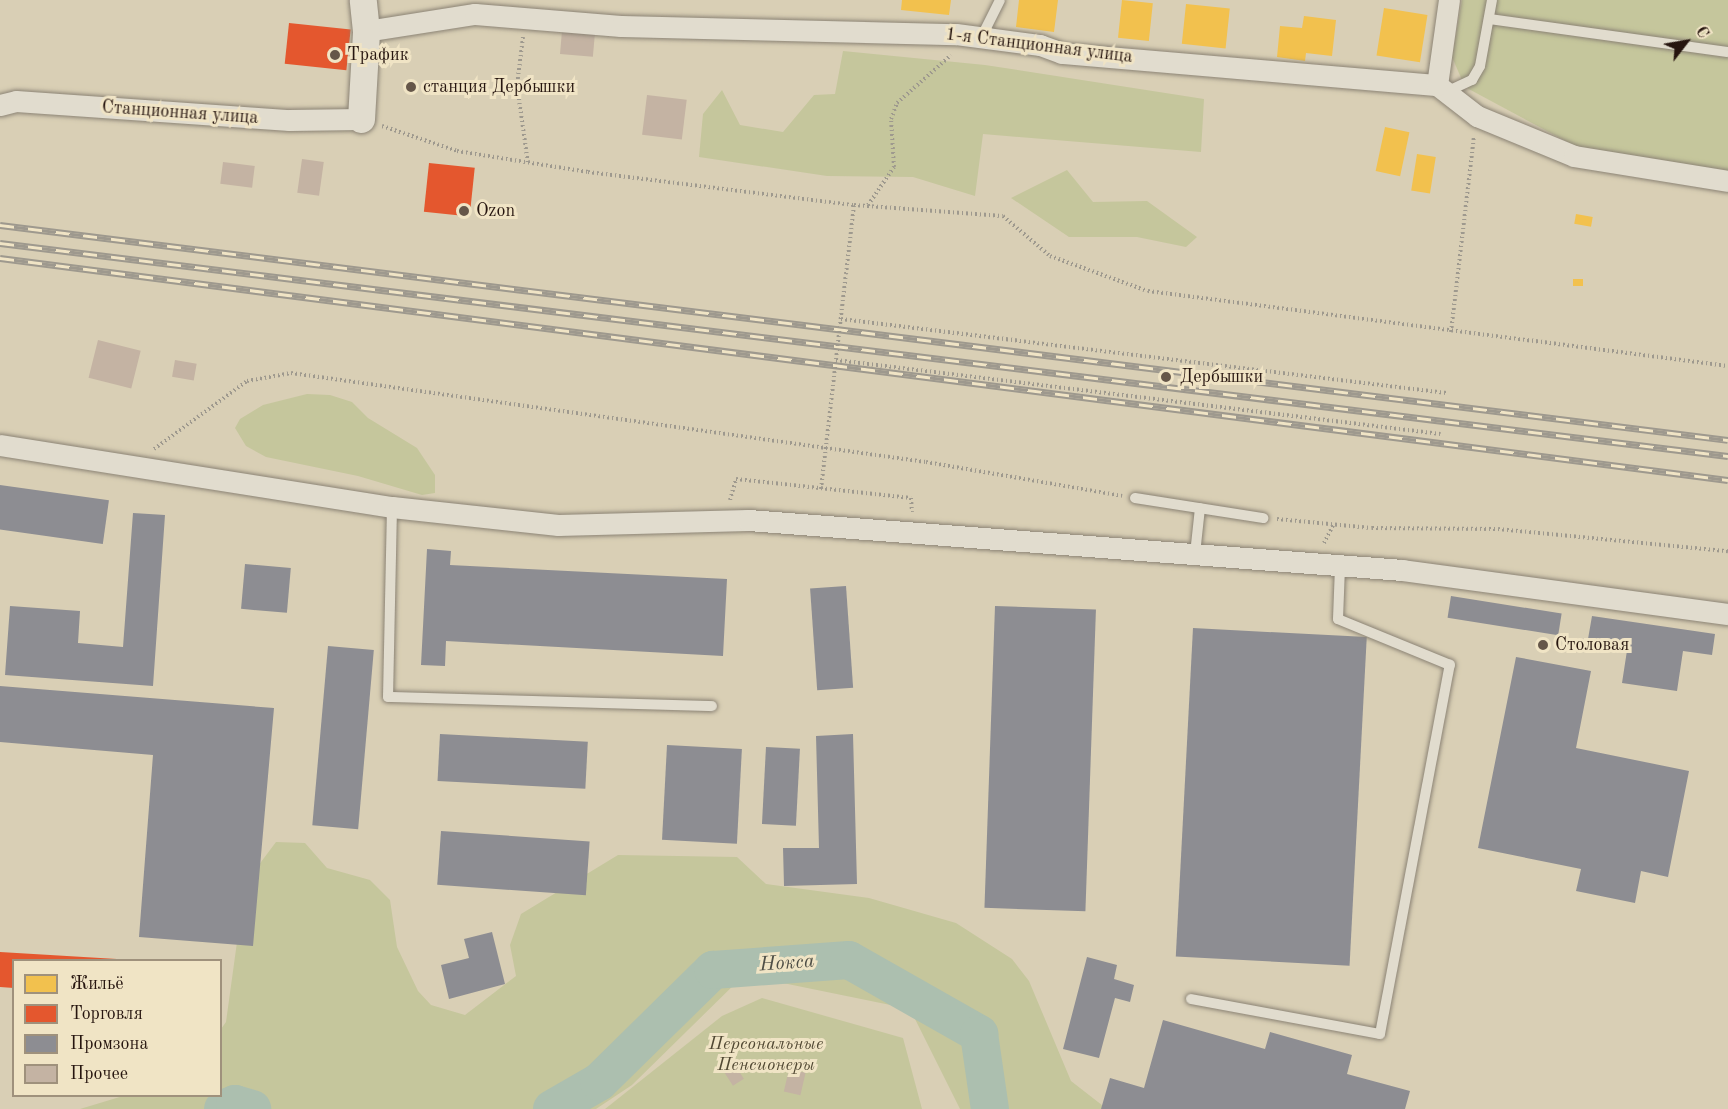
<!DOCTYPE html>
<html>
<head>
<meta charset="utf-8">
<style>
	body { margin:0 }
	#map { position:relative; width:1728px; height:1109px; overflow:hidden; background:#d9cfb5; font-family:"Old Standard TT",serif }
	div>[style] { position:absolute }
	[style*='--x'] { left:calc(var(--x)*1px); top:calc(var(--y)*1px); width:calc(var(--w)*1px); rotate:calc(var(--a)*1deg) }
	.green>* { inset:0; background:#c5c69c }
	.homes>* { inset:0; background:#f2c14e; transform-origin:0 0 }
	.shops>* { inset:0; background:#e4572e; transform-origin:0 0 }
	.industry>* { inset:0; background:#8d8d92; transform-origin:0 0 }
	.river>* { height:38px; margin:-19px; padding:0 19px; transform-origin:19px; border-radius:19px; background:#acbfaf }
	.building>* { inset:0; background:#c4b3a3; transform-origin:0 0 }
	.path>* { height:4px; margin-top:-2px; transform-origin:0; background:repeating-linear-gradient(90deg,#9e998e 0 1.5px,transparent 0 4.5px) }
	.roads { filter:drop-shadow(0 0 2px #8b8375) drop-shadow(0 0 2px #8b8375) }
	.service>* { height:10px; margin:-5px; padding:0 5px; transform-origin:5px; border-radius:5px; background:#e1dcce }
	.minor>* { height:21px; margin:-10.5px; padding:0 10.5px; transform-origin:10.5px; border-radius:10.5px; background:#e1dcce }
	.tertiary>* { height:27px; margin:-13.5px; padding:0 13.5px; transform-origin:13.5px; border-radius:13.5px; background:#e1dcce }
	.rail>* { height:7px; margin-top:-3.5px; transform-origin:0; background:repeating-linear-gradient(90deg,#f0e4c5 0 14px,#9e998e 0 28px); box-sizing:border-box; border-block:2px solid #9e998e }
	.path-bridge>* { height:4px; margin-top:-2px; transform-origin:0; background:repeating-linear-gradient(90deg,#9e998e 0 1.5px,transparent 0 4.5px) }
	.dots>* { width:16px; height:16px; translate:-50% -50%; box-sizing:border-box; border:3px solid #f0e4c5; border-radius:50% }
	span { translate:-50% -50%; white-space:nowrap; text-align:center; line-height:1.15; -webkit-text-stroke:6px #f0e4c5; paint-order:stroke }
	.street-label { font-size:18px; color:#26150f }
	.poi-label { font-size:18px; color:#26150f }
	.left { translate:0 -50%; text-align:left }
	.park-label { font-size:18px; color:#514833; font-style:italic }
	.water-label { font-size:20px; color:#4e4e46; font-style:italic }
	.legend { position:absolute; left:12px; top:959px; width:210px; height:138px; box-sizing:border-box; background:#f0e4c5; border:2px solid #9f917c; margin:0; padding:8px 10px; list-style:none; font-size:18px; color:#26150f }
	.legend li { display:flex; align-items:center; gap:12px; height:30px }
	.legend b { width:30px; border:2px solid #9f917c }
	.north { position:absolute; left:1656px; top:12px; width:60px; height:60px; -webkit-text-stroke:4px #f0e4c5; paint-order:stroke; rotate:59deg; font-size:16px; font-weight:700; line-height:24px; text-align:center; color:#26150f }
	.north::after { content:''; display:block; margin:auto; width:21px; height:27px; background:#26150f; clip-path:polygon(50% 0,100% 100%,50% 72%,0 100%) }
</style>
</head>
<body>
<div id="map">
	<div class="green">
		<i style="clip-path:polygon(1462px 0,1728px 0,1728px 171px,1575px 146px,1465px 87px,1452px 57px)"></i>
		<i style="clip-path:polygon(843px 51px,985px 65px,1204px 99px,1201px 152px,983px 134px,975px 196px,913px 177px,827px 176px,699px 157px,703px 114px,722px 90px,740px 125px,783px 132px,814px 95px,835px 94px)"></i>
		<i style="clip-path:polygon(1067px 170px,1093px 202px,1147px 201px,1197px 237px,1186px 247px,1137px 237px,1069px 237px,1011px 198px)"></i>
		<i style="clip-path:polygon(307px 394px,330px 395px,352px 402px,368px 418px,417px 448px,435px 475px,435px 493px,422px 495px,358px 476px,266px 457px,246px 446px,235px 428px,240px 419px,263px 405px)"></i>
		<i style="clip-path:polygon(276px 842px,305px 843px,327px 868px,370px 880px,390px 900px,397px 947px,418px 991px,431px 1005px,465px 1015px,516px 976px,510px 945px,521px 914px,618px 855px,737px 857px,766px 884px,869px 898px,956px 923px,1012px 959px,1029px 981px,1071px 1081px,1107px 1109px,960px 1109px,910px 1009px,744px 975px,632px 1085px,596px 1109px,80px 1109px,123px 1096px,220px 1096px,221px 1029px,226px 1022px,241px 913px,255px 870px)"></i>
		<i style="clip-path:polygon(762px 998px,903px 1038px,922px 1109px,605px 1109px,722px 1016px)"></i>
	</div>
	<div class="homes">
		<i style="clip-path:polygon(902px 0,951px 0,949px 15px,901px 10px)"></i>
		<i style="clip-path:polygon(1019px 0,1058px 0,1054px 32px,1016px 27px)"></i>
		<i style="left:1122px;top:0;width:31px;height:38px;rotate:6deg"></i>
		<i style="left:1186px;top:4px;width:44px;height:40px;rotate:6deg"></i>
		<i style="left:1384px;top:8px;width:44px;height:48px;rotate:9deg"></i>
		<i style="clip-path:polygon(1304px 16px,1336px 20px,1332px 56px,1306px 53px,1305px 61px,1277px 57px,1280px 26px,1302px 28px)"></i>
		<i style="left:1385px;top:127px;width:25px;height:45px;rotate:12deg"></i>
		<i style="left:1417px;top:154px;width:19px;height:37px;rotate:9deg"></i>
		<i style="left:1576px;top:214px;width:17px;height:10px;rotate:10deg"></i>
		<i style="left:1583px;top:279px;width:7px;height:10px;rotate:90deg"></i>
	</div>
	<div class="shops">
		<i style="left:289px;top:23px;width:62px;height:41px;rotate:6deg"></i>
		<i style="left:429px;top:163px;width:46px;height:49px;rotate:6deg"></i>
		<i style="clip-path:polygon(0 952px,117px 959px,117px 960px,14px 960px,14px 988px,0 987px)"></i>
	</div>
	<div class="industry">
		<i style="left:0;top:485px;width:110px;height:44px;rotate:8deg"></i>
		<i style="clip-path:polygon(133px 513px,165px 515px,153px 686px,5px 675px,10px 606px,80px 611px,78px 643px,123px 647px)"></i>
		<i style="clip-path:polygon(427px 549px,451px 551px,450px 565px,727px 579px,723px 656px,446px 641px,445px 666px,421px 665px)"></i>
		<i style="left:245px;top:564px;width:46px;height:45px;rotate:5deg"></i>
		<i style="left:846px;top:586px;width:102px;height:36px;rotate:86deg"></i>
		<i style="left:1451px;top:596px;width:112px;height:22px;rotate:9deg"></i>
		<i style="left:995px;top:606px;width:101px;height:302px;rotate:2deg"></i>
		<i style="clip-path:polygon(1592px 616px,1715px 634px,1712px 655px,1683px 651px,1677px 691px,1622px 683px,1628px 644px,1588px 639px)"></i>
		<i style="left:1193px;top:628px;width:174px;height:329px;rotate:3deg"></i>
		<i style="left:328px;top:646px;width:46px;height:180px;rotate:5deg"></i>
		<i style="clip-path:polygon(1516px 657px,1591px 671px,1576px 748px,1689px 771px,1668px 877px,1641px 871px,1635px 903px,1576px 891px,1581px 869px,1478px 848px)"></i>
		<i style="clip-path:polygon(0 686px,274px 708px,253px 946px,139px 937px,153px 755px,0 742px)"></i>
		<i style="left:440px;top:734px;width:148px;height:47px;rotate:3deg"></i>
		<i style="clip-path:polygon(853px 734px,857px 884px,784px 886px,783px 848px,819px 848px,816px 736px)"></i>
		<i style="left:667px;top:745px;width:75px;height:95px;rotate:3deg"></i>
		<i style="left:766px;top:747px;width:34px;height:77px;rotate:3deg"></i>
		<i style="left:441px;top:831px;width:149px;height:54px;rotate:4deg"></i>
		<i style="clip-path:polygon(492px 932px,505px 984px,449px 999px,441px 965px,469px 958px,464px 939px)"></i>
		<i style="clip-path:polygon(1087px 957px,1117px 965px,1114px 979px,1134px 985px,1130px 1002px,1115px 998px,1099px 1058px,1063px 1049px)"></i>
		<i style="clip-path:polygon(1163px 1020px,1265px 1049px,1270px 1032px,1352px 1055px,1347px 1074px,1410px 1091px,1405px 1109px,1101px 1109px,1110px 1078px,1144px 1088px)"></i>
	</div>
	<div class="river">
		<i style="--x:223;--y:1109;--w:13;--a:-23"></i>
		<i style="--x:235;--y:1104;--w:18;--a:16"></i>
		<i style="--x:552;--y:1109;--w:54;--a:-29.9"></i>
		<i style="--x:599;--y:1082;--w:160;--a:-44.5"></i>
		<i style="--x:713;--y:970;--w:136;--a:-4.2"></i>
		<i style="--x:849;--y:960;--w:150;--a:29.6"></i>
		<i style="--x:979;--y:1034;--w:76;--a:81.7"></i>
	</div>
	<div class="building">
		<i style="left:562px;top:31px;width:33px;height:23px;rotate:5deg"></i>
		<i style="left:647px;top:95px;width:40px;height:40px;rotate:7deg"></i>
		<i style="left:302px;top:159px;width:22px;height:34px;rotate:8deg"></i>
		<i style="left:223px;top:162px;width:32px;height:22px;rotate:7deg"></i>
		<i style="left:98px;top:340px;width:44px;height:39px;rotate:14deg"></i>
		<i style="left:175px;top:360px;width:22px;height:17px;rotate:10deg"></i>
		<i style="left:733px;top:1062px;width:20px;height:13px;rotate:57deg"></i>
		<i style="left:789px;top:1069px;width:17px;height:23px;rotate:13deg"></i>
	</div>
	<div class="path">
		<i style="--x:523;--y:37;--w:48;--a:97.1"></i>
		<i style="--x:517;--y:85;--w:79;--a:82"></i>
		<i style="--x:382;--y:126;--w:79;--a:18.4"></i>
		<i style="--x:457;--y:151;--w:133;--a:9.1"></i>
		<i style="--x:588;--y:172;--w:268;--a:7.1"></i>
		<i style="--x:854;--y:205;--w:149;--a:4.2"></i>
		<i style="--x:1003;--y:216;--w:62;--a:40.4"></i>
		<i style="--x:1050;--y:256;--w:104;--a:19.7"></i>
		<i style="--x:1148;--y:291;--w:585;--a:7.37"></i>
		<i style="--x:868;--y:205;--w:46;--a:-55.6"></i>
		<i style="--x:894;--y:167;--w:48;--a:-93.6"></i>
		<i style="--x:891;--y:119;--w:17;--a:-69"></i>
		<i style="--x:897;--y:103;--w:72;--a:-41.6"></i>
		<i style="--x:846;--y:274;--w:69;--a:-83.4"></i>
		<i style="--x:841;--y:319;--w:610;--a:6.97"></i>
		<i style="--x:1451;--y:332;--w:197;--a:-83.3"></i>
		<i style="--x:836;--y:360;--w:609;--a:6.98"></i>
		<i style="--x:154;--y:449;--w:115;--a:-36.2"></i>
		<i style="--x:247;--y:381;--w:45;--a:-10.3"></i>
		<i style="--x:291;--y:373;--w:641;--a:7.98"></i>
		<i style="--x:926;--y:462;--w:199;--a:9.8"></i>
		<i style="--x:730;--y:500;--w:22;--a:-74"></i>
		<i style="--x:736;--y:479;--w:176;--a:6.2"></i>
		<i style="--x:911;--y:498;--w:14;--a:86"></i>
		<i style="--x:1277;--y:519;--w:95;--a:5.4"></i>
		<i style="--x:1372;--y:528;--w:126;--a:0.5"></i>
		<i style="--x:1498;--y:529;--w:231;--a:5.5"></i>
		<i style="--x:1324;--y:543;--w:20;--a:-63"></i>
	</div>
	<div class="roads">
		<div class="service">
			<i style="--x:1489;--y:19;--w:241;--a:7.9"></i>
			<i style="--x:982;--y:36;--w:40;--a:-63.4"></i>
			<i style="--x:1446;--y:92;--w:29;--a:-25"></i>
			<i style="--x:1472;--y:80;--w:16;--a:-60"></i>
			<i style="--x:1480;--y:66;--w:67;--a:-79.7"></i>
			<i style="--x:1135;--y:498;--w:130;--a:8.9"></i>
			<i style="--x:392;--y:507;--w:190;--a:91.2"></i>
			<i style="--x:388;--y:697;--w:324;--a:1.6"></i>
			<i style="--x:1195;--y:554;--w:46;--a:-83.8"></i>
			<i style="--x:1191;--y:999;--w:192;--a:10.5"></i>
			<i style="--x:1380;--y:1034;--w:376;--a:-79.3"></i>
			<i style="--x:1450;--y:665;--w:121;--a:-157.7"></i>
			<i style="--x:1338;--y:619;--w:53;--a:-87.8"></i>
		</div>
		<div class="minor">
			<i style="--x:366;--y:31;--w:110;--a:-8.9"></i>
			<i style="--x:475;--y:14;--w:146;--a:4.7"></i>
			<i style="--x:621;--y:26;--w:335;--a:1.4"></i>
			<i style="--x:956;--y:34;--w:85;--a:7.5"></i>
			<i style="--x:1040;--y:45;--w:23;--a:20"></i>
			<i style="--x:1062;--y:53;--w:376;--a:4.9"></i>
			<i style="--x:1437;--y:85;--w:51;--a:37.8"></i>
			<i style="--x:1477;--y:116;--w:105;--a:22.4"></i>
			<i style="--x:1574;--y:156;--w:156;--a:9.2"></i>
			<i style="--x:1437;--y:85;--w:86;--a:-82"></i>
			<i style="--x:0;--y:105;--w:16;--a:-14"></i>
			<i style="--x:16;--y:101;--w:274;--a:4"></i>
			<i style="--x:289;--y:120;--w:72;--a:-0.8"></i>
			<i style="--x:0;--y:445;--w:397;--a:9"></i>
			<i style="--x:392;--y:507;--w:167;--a:6.2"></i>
			<i style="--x:558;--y:525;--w:190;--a:-1.5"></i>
			<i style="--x:748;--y:520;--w:656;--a:4.37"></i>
			<i style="--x:1402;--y:570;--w:329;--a:7.7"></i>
		</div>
		<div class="tertiary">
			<i style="--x:361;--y:119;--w:88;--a:-86.7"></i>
			<i style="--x:366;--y:31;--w:31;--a:-96"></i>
		</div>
	</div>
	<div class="rail">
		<i style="--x:0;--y:225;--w:1741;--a:7.09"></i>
		<i style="--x:0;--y:243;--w:1741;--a:7.03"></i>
		<i style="--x:0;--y:258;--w:1742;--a:7.32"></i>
	</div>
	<div class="path-bridge">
		<i style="--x:821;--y:489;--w:216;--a:-83.4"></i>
	</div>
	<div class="dots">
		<i style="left:335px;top:55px;background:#655649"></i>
		<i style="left:411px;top:87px;background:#655649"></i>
		<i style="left:464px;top:211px;background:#655649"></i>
		<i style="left:1166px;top:377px;background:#655649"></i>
		<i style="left:1543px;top:645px;background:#655649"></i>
	</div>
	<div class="street-label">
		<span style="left:1039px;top:46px;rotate:7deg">1-я Станционная улица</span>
		<span style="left:180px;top:113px;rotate:4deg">Станционная улица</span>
	</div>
	<div class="poi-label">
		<span class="left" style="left:347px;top:55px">Трафик</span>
		<span class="left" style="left:423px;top:87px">станция Дербышки</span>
		<span class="left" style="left:476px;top:211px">Ozon</span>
		<span class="left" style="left:1180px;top:377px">Дербышки</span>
		<span class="left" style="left:1555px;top:645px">Столовая</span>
	</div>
	<div class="park-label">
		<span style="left:766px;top:1055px">Персональные<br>Пенсионеры</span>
	</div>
	<div class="water-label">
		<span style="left:787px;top:964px;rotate:-4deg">Нокса</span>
	</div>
	<ul class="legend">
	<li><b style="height:16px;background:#f2c14e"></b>Жильё</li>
	<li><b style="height:16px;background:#e4572e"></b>Торговля</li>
	<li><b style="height:16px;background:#8d8d92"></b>Промзона</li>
	<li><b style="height:16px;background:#c4b3a3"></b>Прочее</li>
	</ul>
	<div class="north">С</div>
</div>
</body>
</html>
